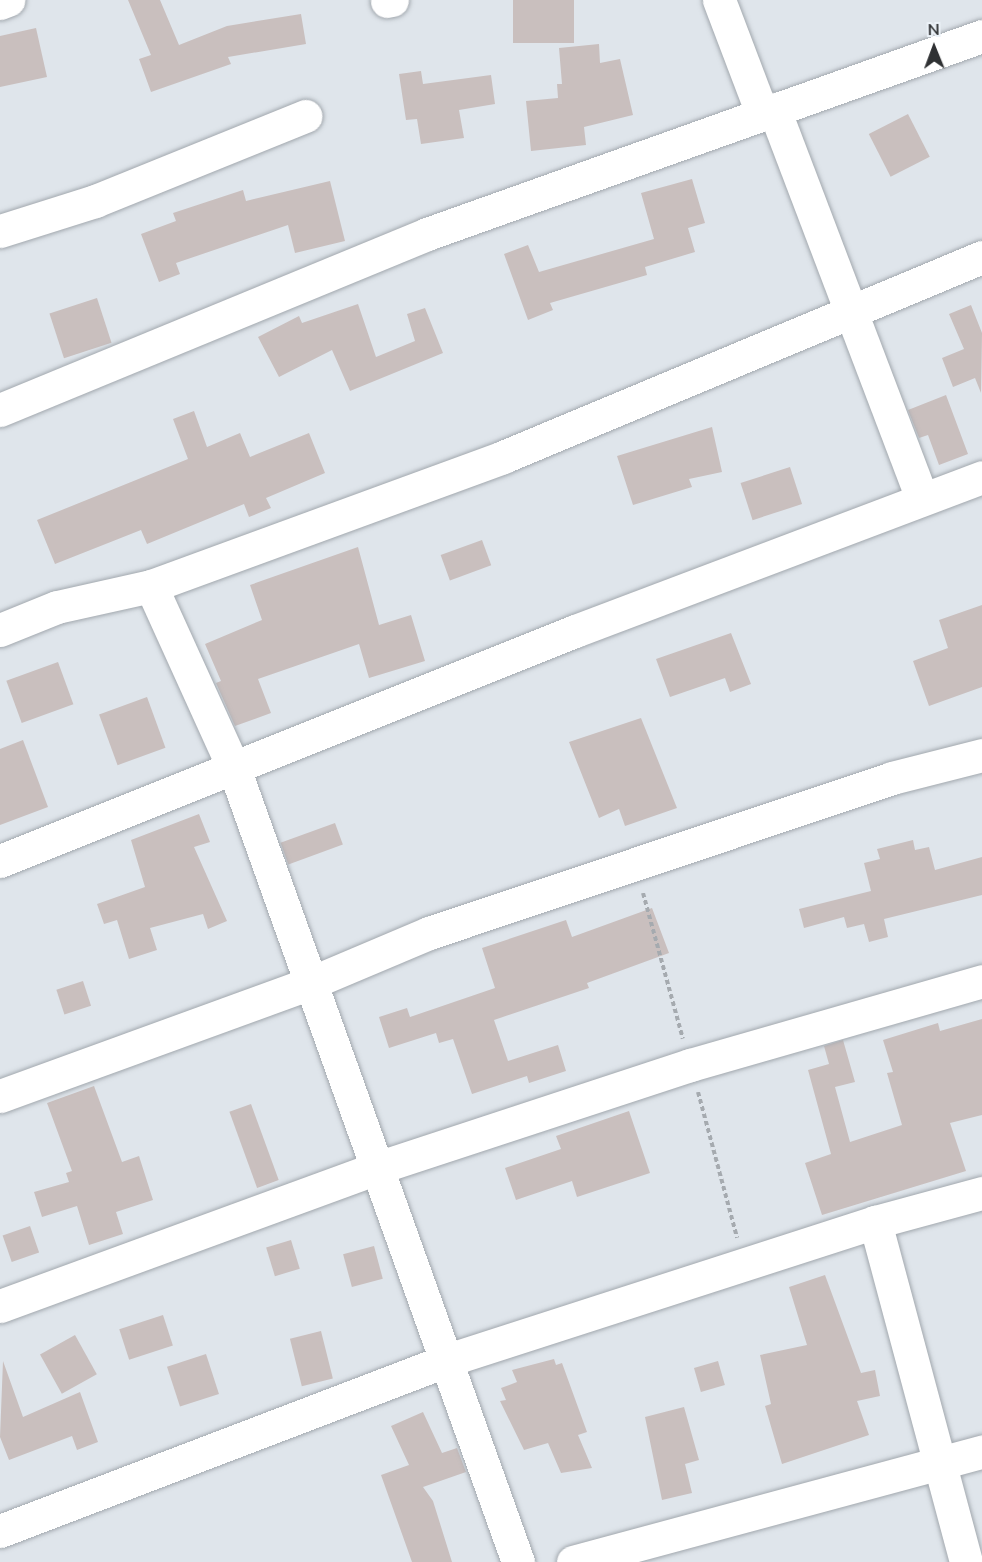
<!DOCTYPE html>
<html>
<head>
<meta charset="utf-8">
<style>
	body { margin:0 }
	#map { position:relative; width:982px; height:1562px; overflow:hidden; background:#dfe5eb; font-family:"Nunito Sans",sans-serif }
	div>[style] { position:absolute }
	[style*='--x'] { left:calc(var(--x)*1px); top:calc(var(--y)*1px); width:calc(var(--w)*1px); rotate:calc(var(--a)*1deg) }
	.building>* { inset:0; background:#c9bfbe; transform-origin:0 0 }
	.path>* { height:4px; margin-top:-2px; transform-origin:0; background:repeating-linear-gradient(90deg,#a5aaaf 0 4.5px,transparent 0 7.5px) }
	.roads { filter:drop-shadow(0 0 2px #a2a8ae) drop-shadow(0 0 2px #a2a8ae) }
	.minor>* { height:33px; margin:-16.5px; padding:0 16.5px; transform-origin:16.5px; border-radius:16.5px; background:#fff }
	span { translate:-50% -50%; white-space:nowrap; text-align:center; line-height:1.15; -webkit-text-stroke:5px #ecf2f8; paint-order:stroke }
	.north { position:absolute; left:904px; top:18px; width:60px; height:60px; -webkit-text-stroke:4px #ecf2f8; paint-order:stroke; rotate:359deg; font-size:16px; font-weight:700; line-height:24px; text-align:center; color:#2f3133 }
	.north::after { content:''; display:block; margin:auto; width:21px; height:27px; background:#2f3133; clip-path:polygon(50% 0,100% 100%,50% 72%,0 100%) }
</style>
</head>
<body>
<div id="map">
	<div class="building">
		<i style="clip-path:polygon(128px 0,160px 0,179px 45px,227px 26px,301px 14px,306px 44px,228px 57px,231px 64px,151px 92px,139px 59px,151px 55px)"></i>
		<i style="left:513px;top:0;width:61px;height:43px"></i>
		<i style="clip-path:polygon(36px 28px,47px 77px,0 87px,0 36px)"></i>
		<i style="clip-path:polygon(599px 44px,600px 63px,620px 59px,633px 115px,584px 127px,586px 145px,531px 151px,526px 101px,558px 98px,557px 84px,562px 84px,559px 48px)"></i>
		<i style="clip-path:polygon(421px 71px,423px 84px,491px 75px,495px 104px,459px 110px,464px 138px,421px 144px,417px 119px,406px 120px,399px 74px)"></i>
		<i style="left:908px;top:114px;width:48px;height:44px;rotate:63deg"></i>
		<i style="clip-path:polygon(692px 179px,705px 223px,688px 228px,695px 252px,645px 267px,647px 275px,550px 303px,553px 310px,528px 320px,504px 254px,528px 245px,539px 272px,654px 239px,641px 193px)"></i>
		<i style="clip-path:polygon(330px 181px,345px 241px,295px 253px,288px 225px,176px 263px,180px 274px,159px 282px,141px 234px,176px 221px,173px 213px,243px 190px,246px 201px)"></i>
		<i style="left:97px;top:298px;width:47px;height:50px;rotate:72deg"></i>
		<i style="clip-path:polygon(358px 304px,376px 357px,415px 341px,407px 314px,425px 308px,443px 353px,350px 391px,332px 350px,279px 377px,258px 337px,299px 316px,302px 323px)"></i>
		<i style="clip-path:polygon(971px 305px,982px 333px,981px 393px,975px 378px,953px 387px,942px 358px,964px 349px,949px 314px)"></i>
		<i style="clip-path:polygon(946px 395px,968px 454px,939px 465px,928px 435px,919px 438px,908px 410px)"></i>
		<i style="clip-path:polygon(194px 411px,207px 447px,240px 433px,250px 457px,309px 433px,325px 473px,266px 498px,271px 508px,249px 517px,244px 504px,147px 544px,141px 530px,55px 564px,37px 520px,188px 459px,173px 419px)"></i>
		<i style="clip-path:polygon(712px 427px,722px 472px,689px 479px,692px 487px,633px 505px,617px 456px)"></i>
		<i style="left:790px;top:467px;width:39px;height:52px;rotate:72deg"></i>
		<i style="left:482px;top:540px;width:27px;height:44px;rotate:70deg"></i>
		<i style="clip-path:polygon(358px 547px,379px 625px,411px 615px,425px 661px,369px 678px,359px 644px,258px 679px,271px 713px,235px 726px,216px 683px,221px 681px,205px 644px,262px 620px,250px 585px)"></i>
		<i style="clip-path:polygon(982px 605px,982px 687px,929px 706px,913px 661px,948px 648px,939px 620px)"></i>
		<i style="clip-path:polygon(731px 633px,751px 684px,730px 692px,725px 678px,670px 697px,656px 659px)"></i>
		<i style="left:58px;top:662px;width:45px;height:55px;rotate:70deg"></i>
		<i style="left:147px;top:697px;width:54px;height:51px;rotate:70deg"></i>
		<i style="clip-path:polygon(641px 718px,677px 808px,625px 826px,619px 809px,599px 818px,569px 742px)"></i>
		<i style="clip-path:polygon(23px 740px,48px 807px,0 825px,0 749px)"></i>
		<i style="clip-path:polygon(199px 814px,210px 842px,194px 847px,227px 921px,208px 929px,203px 914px,150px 928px,157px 950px,129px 959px,117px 920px,104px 924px,97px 904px,145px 887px,131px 840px)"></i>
		<i style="left:335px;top:823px;width:23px;height:58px;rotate:70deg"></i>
		<i style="clip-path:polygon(913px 840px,915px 850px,929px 847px,935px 870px,982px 857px,982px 895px,884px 919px,888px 937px,869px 942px,864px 924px,847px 928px,844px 917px,804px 928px,799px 909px,871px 891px,864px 863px,880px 859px,877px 849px)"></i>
		<i style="clip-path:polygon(652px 908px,669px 953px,587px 983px,589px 988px,494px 1020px,508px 1061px,558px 1045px,566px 1071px,529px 1083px,527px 1076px,472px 1094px,453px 1039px,439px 1043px,436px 1033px,389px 1048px,379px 1017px,407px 1008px,410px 1017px,495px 988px,482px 948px,566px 920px,572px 937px)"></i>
		<i style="left:83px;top:981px;width:26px;height:28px;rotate:72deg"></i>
		<i style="clip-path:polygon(982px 1019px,982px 1115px,950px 1123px,966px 1171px,822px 1215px,805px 1163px,831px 1154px,808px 1070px,829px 1064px,824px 1046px,843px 1040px,855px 1082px,835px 1087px,850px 1142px,902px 1125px,887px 1073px,893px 1072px,883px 1040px,938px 1023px,940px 1031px)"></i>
		<i style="clip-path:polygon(94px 1086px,122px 1162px,139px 1156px,153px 1200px,116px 1212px,123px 1234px,89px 1245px,77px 1206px,42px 1217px,34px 1192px,69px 1182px,66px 1173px,72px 1171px,47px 1103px)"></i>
		<i style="left:251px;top:1104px;width:81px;height:23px;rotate:70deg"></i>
		<i style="clip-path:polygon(629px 1111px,650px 1173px,577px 1197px,572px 1181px,516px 1200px,505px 1168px,561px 1149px,556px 1136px)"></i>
		<i style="left:30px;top:1226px;width:28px;height:29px;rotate:71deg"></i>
		<i style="left:291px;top:1240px;width:30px;height:26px;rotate:73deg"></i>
		<i style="left:374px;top:1246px;width:34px;height:32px;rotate:75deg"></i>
		<i style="clip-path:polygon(825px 1275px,861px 1373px,875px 1370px,880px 1396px,857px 1401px,869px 1435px,782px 1464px,765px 1406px,771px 1404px,760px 1355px,807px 1345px,789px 1287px)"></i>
		<i style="left:163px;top:1315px;width:32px;height:46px;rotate:72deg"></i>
		<i style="left:321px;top:1331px;width:49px;height:32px;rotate:76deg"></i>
		<i style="left:75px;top:1335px;width:45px;height:40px;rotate:61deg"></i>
		<i style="left:206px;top:1354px;width:42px;height:41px;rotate:72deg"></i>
		<i style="clip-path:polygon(554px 1359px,556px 1365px,562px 1363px,587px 1432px,578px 1435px,592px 1468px,561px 1473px,548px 1443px,524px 1450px,500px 1401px,506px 1400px,501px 1388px,517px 1382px,512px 1370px)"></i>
		<i style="clip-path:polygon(3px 1361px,23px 1417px,80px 1392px,98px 1442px,77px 1450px,72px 1436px,9px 1460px,0 1437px)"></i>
		<i style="left:718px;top:1361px;width:25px;height:25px;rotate:74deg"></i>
		<i style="clip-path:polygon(684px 1407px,699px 1460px,685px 1464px,692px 1493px,662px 1500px,645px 1417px)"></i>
		<i style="clip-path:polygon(423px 1412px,442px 1453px,457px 1448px,466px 1472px,423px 1487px,433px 1501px,452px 1562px,412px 1562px,381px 1475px,409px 1465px,391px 1426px)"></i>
	</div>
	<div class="path">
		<i style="--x:643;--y:893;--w:151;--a:74.7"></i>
		<i style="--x:698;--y:1092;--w:151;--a:75"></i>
	</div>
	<div class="roads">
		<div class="minor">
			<i style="--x:719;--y:0;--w:121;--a:69.2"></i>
			<i style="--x:387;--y:1;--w:5;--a:-11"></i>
			<i style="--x:0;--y:3;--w:9;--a:-21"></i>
			<i style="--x:774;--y:109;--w:417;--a:69.2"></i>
			<i style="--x:0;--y:231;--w:100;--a:-17.5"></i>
			<i style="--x:95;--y:201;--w:227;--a:-22"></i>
			<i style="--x:0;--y:410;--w:462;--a:-22.4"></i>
			<i style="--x:427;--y:234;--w:589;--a:-19.63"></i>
			<i style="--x:151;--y:586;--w:375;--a:-20.1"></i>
			<i style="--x:503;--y:457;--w:519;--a:-22.66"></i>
			<i style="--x:0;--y:630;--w:61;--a:-22"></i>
			<i style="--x:57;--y:607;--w:96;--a:-12.6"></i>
			<i style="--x:151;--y:586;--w:203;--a:65.6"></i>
			<i style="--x:235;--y:771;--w:840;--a:70.31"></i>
			<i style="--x:0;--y:861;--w:619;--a:-21.8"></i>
			<i style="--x:575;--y:631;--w:435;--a:-20.7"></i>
			<i style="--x:0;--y:1096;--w:333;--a:-20"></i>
			<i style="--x:313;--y:982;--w:126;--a:-22.9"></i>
			<i style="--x:429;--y:933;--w:488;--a:-18.5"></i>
			<i style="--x:892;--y:778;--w:93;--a:-14.3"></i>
			<i style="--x:875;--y:1222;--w:352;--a:75"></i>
			<i style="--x:0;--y:1306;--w:401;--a:-20.1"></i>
			<i style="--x:377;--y:1168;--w:330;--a:-18.2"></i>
			<i style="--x:690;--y:1065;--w:304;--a:-16"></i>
			<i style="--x:0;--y:1531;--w:480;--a:-20.9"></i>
			<i style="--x:448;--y:1360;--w:449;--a:-17.9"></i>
			<i style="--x:875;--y:1222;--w:111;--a:-15.2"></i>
			<i style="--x:573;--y:1562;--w:424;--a:-15.1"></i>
		</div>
	</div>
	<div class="north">N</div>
</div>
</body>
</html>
